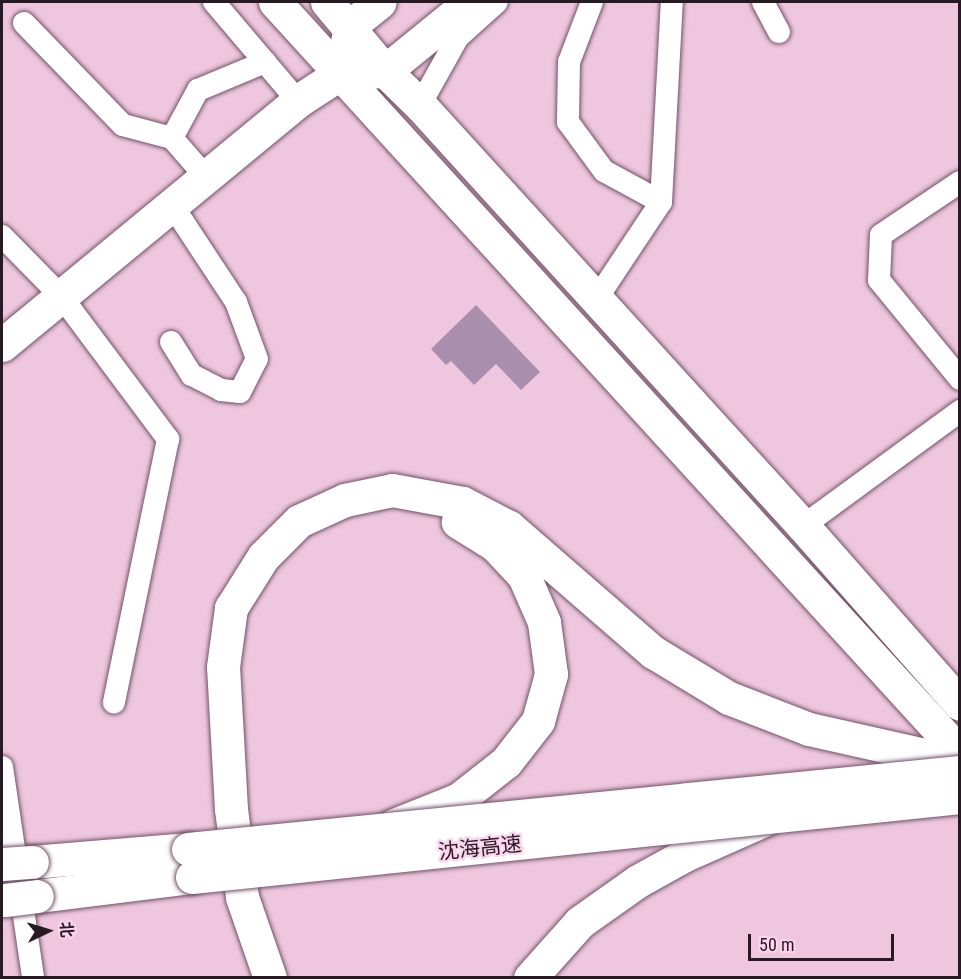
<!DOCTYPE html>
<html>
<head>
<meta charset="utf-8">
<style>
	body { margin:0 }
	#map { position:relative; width:961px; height:979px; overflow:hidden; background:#eec7df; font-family:"Roboto Condensed","Noto Sans SC",sans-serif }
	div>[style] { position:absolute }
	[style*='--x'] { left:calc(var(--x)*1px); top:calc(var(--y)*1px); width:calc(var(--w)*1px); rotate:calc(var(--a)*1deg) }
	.building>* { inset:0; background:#a98eae }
	.roads { filter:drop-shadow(0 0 2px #735267) drop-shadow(0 0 2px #735267) }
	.street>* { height:22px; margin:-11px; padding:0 11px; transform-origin:11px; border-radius:11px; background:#fff }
	.secondary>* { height:33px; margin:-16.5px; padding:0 16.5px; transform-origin:16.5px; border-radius:16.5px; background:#fff }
	.highway>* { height:33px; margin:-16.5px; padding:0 16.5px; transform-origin:16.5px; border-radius:16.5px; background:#fff }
	.bridges { filter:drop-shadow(0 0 2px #735267) drop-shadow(0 0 2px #735267) }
	.highway-bridge>* { height:33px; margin:-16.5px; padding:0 16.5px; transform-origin:16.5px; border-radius:16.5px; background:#fff }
	span { translate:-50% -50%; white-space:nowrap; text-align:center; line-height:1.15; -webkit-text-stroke:4.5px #fcd4ed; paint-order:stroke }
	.street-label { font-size:21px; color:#281a23 }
	.frame { position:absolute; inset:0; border:3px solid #281a23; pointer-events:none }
	.north { position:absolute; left:18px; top:901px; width:60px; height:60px; -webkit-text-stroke:4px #fcd4ed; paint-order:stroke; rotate:86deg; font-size:16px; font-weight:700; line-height:24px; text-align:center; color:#281a23 }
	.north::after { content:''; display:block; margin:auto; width:21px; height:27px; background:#281a23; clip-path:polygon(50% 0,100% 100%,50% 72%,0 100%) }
	.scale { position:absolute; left:748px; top:934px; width:146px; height:27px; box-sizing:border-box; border:3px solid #281a23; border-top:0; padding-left:8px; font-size:18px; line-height:21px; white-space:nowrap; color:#281a23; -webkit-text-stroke:4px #fcd4ed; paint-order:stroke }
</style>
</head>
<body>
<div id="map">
	<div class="building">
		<i style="clip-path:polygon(476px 305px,540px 372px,521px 390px,496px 364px,474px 385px,451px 361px,446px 365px,431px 349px)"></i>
	</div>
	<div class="roads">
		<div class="street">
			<i style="--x:214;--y:2;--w:130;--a:49.7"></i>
			<i style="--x:592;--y:2;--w:64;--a:111"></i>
			<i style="--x:569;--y:62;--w:60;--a:91"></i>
			<i style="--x:568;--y:122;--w:61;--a:53.7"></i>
			<i style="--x:604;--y:171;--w:65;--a:28.5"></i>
			<i style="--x:661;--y:202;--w:118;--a:123.6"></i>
			<i style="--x:763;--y:2;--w:34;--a:62"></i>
			<i style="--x:24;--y:23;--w:142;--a:45.9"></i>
			<i style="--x:123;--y:125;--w:51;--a:14.9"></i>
			<i style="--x:420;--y:105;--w:78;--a:-60.8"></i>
			<i style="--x:458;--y:37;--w:52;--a:-41.9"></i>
			<i style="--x:206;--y:177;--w:52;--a:-131.1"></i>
			<i style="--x:172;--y:138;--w:55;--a:-61.6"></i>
			<i style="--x:198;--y:90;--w:73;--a:-22.7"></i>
			<i style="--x:960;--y:182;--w:95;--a:146.1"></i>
			<i style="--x:881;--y:235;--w:45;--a:92.5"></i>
			<i style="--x:879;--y:280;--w:128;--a:50.7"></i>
			<i style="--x:661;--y:202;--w:200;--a:-86.9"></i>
			<i style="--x:2;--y:236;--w:84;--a:45.5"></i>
			<i style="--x:61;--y:296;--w:179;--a:53.2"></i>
			<i style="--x:168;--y:439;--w:269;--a:101.6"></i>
			<i style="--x:171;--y:342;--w:39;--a:58"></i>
			<i style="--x:192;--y:375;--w:33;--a:27"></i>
			<i style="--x:221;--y:390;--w:19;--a:6"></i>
			<i style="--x:240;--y:392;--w:37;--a:-63"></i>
			<i style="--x:257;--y:359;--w:61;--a:-110.2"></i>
			<i style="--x:236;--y:302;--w:116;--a:-123.4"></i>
			<i style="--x:803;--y:526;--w:195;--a:-36.2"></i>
			<i style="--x:2;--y:767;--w:213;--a:81.6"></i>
		</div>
		<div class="secondary">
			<i style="--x:275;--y:2;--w:1016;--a:47.63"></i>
			<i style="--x:327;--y:2;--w:90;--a:50"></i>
			<i style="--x:385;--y:71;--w:49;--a:44.2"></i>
			<i style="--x:420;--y:105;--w:569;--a:47.71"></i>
			<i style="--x:803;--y:526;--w:237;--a:48.6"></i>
			<i style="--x:346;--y:47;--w:21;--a:-79"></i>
			<i style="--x:350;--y:26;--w:38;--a:-39"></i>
			<i style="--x:364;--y:72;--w:21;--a:-3"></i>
			<i style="--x:385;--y:71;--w:109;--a:-39.1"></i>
			<i style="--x:2;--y:345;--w:384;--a:-39.5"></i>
			<i style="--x:298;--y:101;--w:51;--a:-33.1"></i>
		</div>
		<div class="highway">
			<i style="--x:394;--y:825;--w:70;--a:-21.8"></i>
			<i style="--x:459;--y:799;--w:60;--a:-38.2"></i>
			<i style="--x:506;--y:762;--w:52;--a:-52"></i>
			<i style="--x:538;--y:721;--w:49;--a:-74.5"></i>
			<i style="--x:551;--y:674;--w:52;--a:-97.7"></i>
			<i style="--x:544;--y:622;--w:50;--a:-113.5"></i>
			<i style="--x:524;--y:576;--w:42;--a:-133.1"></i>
			<i style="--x:495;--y:545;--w:44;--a:-148.1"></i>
			<i style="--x:32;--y:862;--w:157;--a:-4.8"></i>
			<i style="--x:37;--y:896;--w:156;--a:-7"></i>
			<i style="--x:270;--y:978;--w:86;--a:-109.1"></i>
			<i style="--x:242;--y:897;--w:89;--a:-97.1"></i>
			<i style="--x:231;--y:809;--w:142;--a:-93.2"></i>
			<i style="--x:223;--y:667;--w:60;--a:-82.3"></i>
			<i style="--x:231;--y:608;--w:60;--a:-57.9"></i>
			<i style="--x:263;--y:557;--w:51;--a:-45"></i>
			<i style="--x:299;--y:521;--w:51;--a:-24.5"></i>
			<i style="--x:345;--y:500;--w:48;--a:-12"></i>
			<i style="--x:392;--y:490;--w:72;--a:10.4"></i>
			<i style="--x:463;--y:503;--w:52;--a:27.6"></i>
			<i style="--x:509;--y:527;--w:191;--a:41"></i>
			<i style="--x:653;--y:652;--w:89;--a:31.2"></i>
			<i style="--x:729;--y:698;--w:86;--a:21.2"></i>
			<i style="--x:809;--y:729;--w:155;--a:12.7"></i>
			<i style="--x:530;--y:978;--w:75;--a:-48.2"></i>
			<i style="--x:580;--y:922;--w:71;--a:-35.3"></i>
			<i style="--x:638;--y:881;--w:54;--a:-29"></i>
			<i style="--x:685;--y:855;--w:86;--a:-23.9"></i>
		</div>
	</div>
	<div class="bridges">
		<div class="highway-bridge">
			<i style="--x:188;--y:849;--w:776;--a:-5.7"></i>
			<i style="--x:2;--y:864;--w:30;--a:-4"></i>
			<i style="--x:192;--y:877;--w:772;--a:-5.95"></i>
			<i style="--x:5;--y:900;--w:32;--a:-7"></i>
		</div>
	</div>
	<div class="street-label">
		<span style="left:480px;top:848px;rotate:-6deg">沈海高速</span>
	</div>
	<div class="frame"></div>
	<div class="north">北</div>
	<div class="scale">50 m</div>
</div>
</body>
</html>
